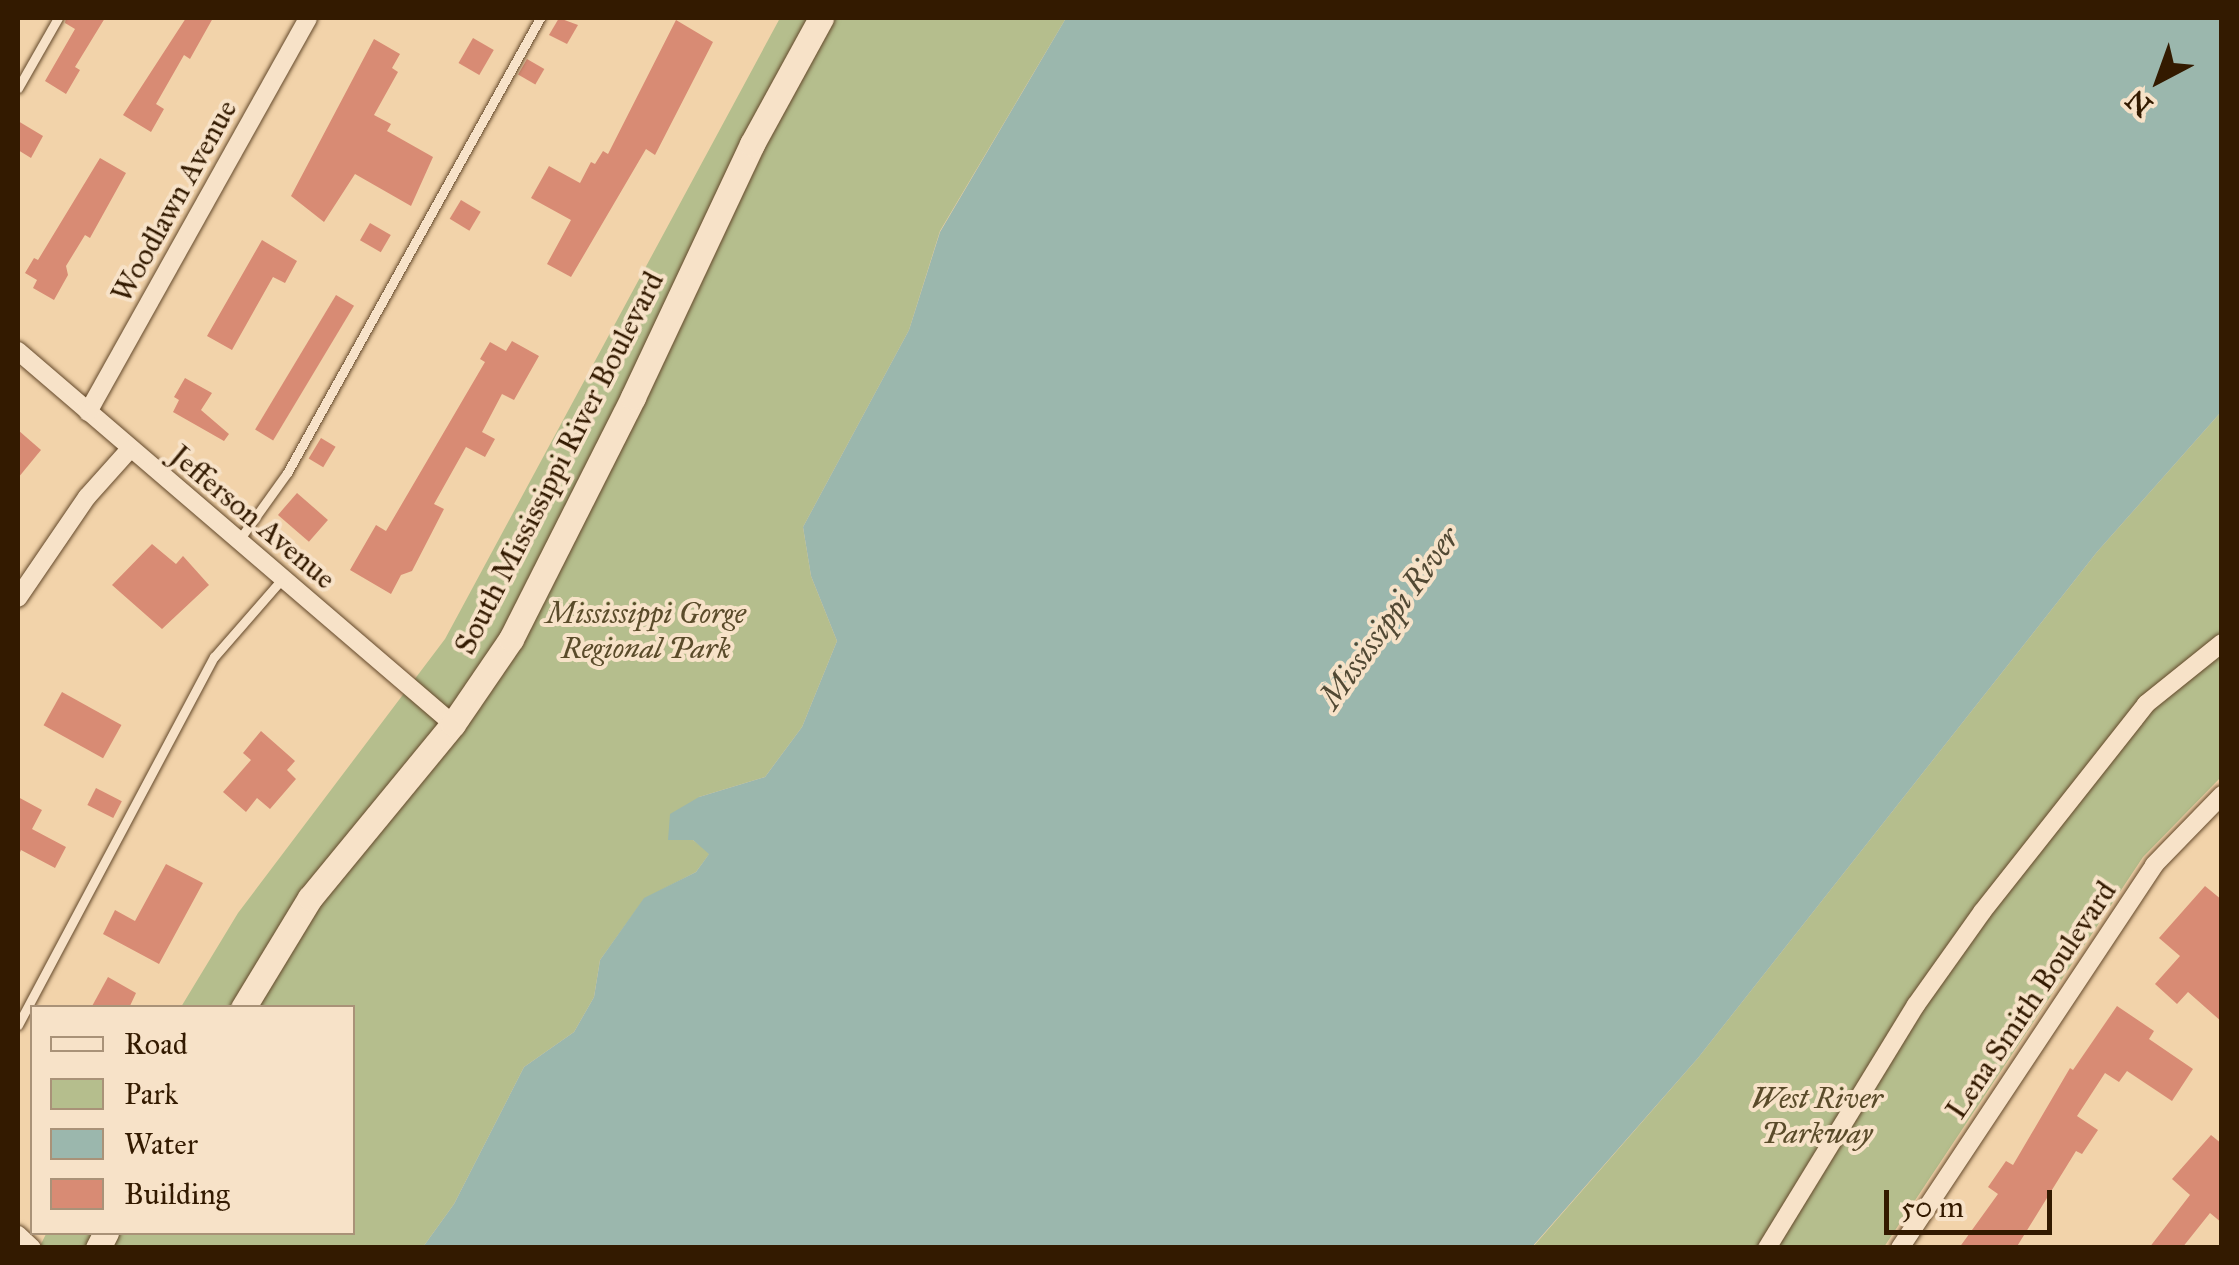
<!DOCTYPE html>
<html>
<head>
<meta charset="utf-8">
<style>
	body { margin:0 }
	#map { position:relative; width:2239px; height:1265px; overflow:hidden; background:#f2d3aa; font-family:"IM FELL Great Primer",serif }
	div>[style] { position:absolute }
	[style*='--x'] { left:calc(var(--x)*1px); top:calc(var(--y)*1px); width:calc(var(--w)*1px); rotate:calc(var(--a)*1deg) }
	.green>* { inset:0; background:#b5be8d }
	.water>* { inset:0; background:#9bb7ad }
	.building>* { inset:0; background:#d88b74; transform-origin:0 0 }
	.roads { filter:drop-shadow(0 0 2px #63482a) drop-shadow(0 0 2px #63482a) }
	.lane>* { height:9px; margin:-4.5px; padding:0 4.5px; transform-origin:4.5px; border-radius:4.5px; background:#f7e2c8 }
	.street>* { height:18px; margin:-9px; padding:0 9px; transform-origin:9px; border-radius:9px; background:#f7e2c8 }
	.secondary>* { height:25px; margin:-12.5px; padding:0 12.5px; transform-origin:12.5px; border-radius:12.5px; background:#f7e2c8 }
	span { translate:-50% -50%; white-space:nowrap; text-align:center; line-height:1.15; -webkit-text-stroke:8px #f7e2c8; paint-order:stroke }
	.street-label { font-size:30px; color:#331a00 }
	.park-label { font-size:30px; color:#5a4b2a; font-style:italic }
	.water-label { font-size:32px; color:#524934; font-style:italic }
	.frame { position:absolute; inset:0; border:20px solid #331a00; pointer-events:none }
	.legend { position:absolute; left:30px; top:1005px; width:325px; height:230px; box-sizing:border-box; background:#f7e2c8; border:2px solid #a99278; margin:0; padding:12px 18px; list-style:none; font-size:30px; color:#331a00 }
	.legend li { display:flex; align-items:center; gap:20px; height:50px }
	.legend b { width:50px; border:2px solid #a99278 }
	.north { position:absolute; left:2109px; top:30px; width:100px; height:100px; -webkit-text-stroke:8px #f7e2c8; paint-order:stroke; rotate:221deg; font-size:28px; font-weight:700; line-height:40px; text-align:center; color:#331a00 }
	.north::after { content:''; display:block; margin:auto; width:35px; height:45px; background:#331a00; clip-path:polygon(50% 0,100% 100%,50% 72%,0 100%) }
	.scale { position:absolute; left:1884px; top:1190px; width:168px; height:45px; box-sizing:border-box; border:5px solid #331a00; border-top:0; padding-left:12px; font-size:30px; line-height:35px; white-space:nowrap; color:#331a00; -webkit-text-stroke:8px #f7e2c8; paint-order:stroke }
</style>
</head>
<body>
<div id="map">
	<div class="green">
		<i style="clip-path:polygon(780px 18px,1066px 18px,940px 231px,909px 330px,803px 527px,811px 576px,837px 641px,802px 727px,765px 777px,699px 797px,693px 840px,710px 853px,696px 872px,644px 899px,600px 960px,594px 997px,574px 1032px,524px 1067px,454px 1204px,423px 1247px,39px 1248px,47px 1232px,352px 1232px,352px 1008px,181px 1007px,238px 913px,445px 639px)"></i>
		<i style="clip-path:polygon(2221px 412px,2221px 777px,2143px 857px,1884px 1247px,1532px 1248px,1698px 1058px,2097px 552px)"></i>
	</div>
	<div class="water">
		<i style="clip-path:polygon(1066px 18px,2221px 18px,2221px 412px,2097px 552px,1698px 1058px,1532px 1247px,423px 1247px,454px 1204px,524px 1067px,574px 1032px,594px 997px,600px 960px,644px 898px,696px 872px,709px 854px,693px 840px,668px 840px,670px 814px,699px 797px,765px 777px,802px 727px,837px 641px,811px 576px,803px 527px,909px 330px,940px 232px)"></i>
	</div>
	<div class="building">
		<i style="clip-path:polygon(66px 18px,105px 18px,75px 67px,80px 70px,66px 94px,45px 81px,75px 29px,65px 23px)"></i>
		<i style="clip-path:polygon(186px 18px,213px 18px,190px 59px,184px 55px,156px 104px,164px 109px,151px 132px,123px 115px)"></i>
		<i style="clip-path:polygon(559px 18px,578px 25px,567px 44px,549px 35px)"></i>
		<i style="clip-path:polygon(676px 20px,713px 42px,655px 155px,646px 149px,571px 277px,547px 264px,571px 220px,531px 198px,549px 166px,580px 183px,591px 162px,595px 164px,603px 151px,608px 154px)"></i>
		<i style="left:473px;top:38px;width:24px;height:29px;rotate:30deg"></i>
		<i style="clip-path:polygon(374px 39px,400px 54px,392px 68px,398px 72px,374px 115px,391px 124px,387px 131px,433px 157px,411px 206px,355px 174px,324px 222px,291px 196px)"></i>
		<i style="left:527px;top:59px;width:20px;height:18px;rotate:30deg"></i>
		<i style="clip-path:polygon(18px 121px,43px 136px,31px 158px,18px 150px)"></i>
		<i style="clip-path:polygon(100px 158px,126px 173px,90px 238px,85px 235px,66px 266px,68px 275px,54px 300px,33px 288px,37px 280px,25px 273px,34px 258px,38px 260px)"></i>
		<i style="left:461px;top:200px;width:23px;height:22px;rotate:31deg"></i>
		<i style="left:370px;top:223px;width:24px;height:20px;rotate:30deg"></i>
		<i style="clip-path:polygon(262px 240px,297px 261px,285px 283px,273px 277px,232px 350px,207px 336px)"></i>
		<i style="left:336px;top:295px;width:21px;height:157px;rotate:31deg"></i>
		<i style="clip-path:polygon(512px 341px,539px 356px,514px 400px,502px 394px,482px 432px,495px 439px,485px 457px,466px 447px,434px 504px,444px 509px,412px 571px,401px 575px,391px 594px,350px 570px,376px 525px,386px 531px,485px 362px,480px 359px,490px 342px,506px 351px)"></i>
		<i style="clip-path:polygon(185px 378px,212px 393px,201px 410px,229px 434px,224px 441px,173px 412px,179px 400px,174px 397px)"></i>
		<i style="clip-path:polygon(18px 430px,41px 450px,18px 478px)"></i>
		<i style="left:321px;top:438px;width:17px;height:24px;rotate:31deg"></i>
		<i style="left:297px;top:493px;width:41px;height:29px;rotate:41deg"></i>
		<i style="clip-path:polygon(152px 544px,176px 564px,183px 556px,209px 585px,162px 629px,112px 585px)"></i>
		<i style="left:62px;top:692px;width:68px;height:38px;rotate:29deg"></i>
		<i style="clip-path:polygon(261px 731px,295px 761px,287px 770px,296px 779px,270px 809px,257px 798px,246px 812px,223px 792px,251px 760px,243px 753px)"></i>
		<i style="left:96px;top:788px;width:29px;height:19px;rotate:27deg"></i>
		<i style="clip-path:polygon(18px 797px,42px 810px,32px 829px,66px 847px,55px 868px,21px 850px,18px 857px)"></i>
		<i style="clip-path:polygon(166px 864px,203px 883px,159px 964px,103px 934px,115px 910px,135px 921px)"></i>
		<i style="clip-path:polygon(2205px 886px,2222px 900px,2222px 1022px,2188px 992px,2177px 1004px,2155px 984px,2180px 956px,2159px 938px)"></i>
		<i style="clip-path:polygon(108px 977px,136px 993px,129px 1008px,91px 1008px)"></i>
		<i style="clip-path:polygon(2117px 1006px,2154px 1031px,2149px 1039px,2193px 1069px,2172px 1101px,2127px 1071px,2119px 1082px,2105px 1073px,2077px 1116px,2098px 1130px,2082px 1154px,2076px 1151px,2016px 1248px,1959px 1248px,1998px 1194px,1988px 1187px,2006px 1161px,2013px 1165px,2070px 1068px,2073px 1070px)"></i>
		<i style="clip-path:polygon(2211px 1135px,2222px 1144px,2222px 1223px,2210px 1213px,2182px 1248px,2149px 1248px,2190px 1195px,2172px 1179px)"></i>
	</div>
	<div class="roads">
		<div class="lane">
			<i style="--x:18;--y:88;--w:81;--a:-60.3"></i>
			<i style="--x:239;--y:540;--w:82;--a:-54.4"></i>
			<i style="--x:287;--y:473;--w:521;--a:-60.92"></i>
			<i style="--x:18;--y:1025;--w:417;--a:-62"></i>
			<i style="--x:214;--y:657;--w:105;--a:-48.9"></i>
		</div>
		<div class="street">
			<i style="--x:18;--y:351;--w:573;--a:40.61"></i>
			<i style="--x:88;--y:412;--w:451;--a:-60.8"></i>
			<i style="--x:18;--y:598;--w:122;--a:-55.7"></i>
			<i style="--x:87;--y:497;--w:64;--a:-48.1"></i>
			<i style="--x:18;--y:1235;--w:19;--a:43"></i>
			<i style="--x:1767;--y:1248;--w:285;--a:-58.5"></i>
			<i style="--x:1916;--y:1005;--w:114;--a:-54.6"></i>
			<i style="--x:1982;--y:912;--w:265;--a:-51.7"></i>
			<i style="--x:2146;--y:704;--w:97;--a:-38.8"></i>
			<i style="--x:1900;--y:1248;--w:460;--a:-56.4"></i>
			<i style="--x:2154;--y:865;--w:98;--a:-45.8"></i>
		</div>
		<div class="secondary">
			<i style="--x:243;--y:1008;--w:129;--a:-58.7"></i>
			<i style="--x:310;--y:898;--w:225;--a:-50.6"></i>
			<i style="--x:453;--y:724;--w:103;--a:-55.7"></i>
			<i style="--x:511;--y:639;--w:271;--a:-63.2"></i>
			<i style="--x:633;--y:397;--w:280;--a:-64.8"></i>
			<i style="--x:752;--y:144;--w:144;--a:-61.3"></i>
			<i style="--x:98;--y:1248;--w:18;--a:-63"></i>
		</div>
	</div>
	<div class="street-label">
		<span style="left:174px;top:201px;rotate:-61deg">Woodlawn Avenue</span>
		<span style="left:559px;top:463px;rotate:-63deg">South Mississippi River Boulevard</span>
		<span style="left:253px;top:517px;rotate:40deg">Jefferson Avenue</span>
		<span style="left:2031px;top:1000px;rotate:-56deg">Lena Smith Boulevard</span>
	</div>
	<div class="park-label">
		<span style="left:646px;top:630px">Mississippi Gorge<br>Regional Park</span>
		<span style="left:1817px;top:1115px">West River<br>Parkway</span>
	</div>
	<div class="water-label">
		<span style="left:1390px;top:618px;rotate:-54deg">Mississippi River</span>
	</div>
	<div class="frame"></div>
	<ul class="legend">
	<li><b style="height:12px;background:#f7e2c8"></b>Road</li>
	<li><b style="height:28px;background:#b5be8d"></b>Park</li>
	<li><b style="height:28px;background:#9bb7ad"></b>Water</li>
	<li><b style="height:28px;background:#d88b74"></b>Building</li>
	</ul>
	<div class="north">N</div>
	<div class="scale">50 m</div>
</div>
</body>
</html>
